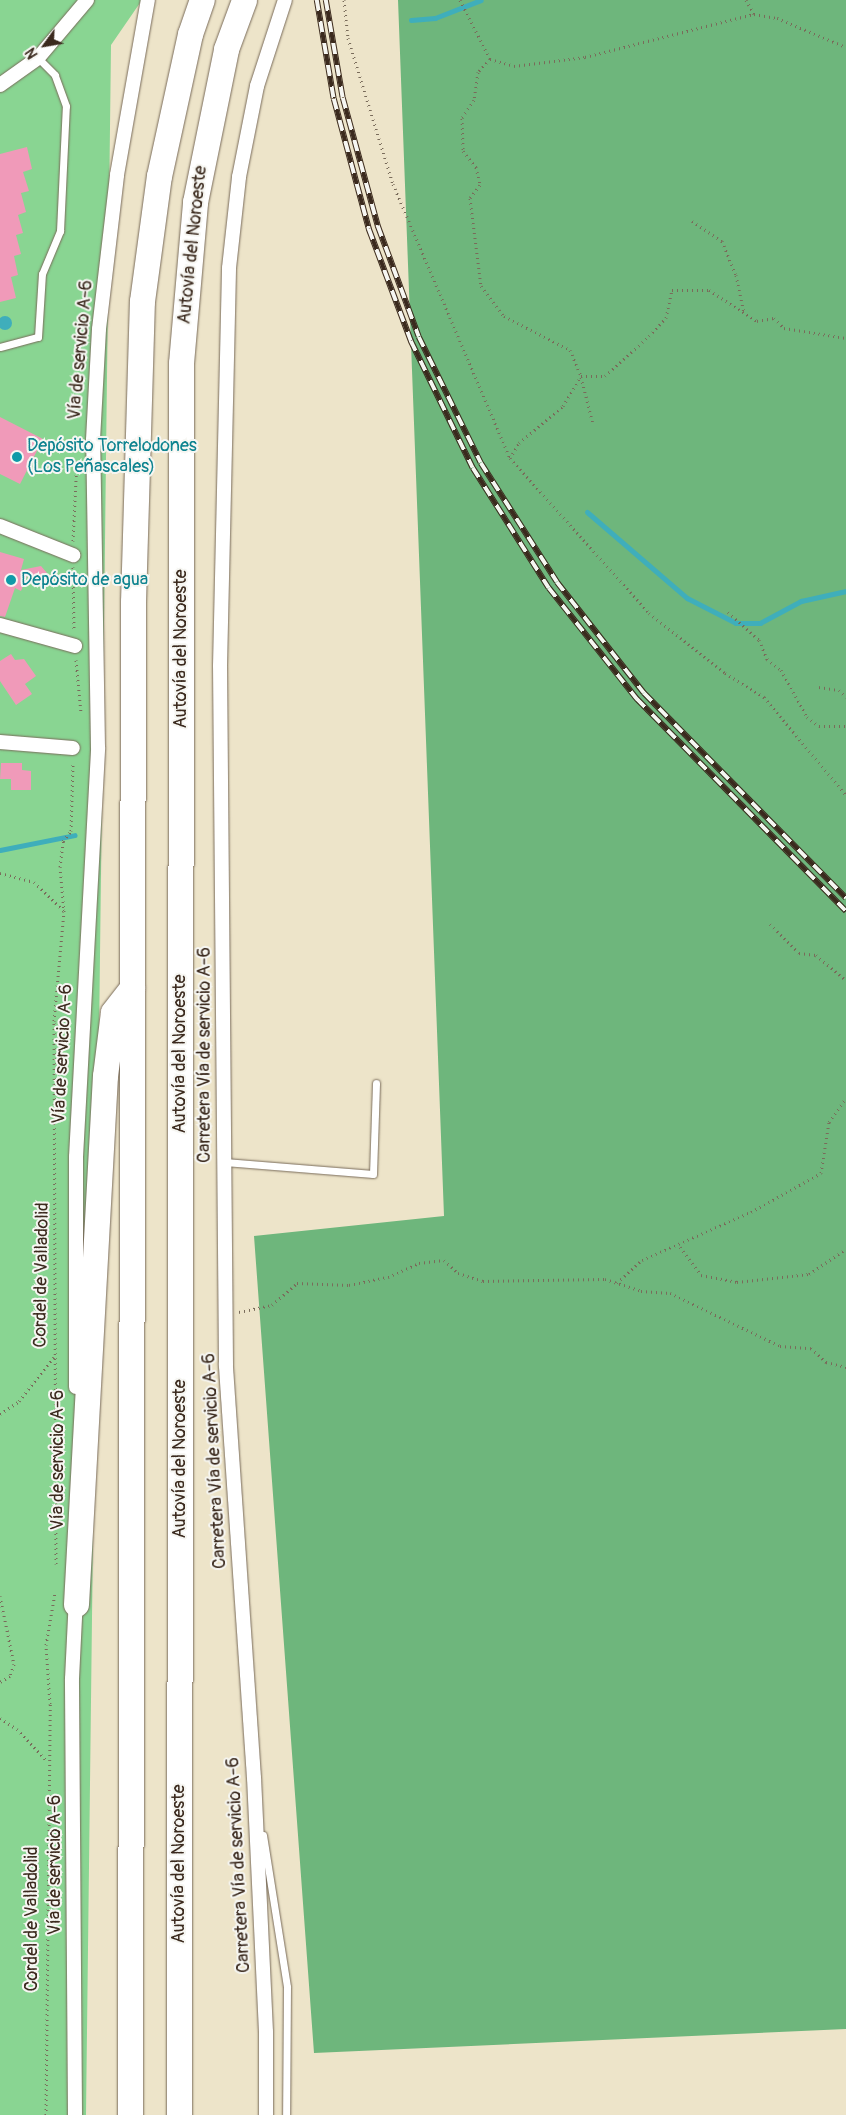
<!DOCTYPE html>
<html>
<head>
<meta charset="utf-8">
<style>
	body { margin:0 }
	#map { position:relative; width:846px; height:2115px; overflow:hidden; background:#ede4c9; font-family:Pangolin,sans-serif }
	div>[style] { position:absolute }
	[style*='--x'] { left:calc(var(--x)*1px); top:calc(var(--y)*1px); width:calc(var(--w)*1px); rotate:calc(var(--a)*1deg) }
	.green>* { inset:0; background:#89d592 }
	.forest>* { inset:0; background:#6eb67c }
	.water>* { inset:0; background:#3faebb }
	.round { border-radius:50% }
	.stream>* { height:5px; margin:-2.5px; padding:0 2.5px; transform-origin:2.5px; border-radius:2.5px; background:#3faebb }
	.building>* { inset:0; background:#f09ab9 }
	.path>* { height:3px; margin-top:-1.5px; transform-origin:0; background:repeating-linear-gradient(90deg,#796b5a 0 1px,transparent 0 5px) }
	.roads { filter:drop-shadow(0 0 1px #796b5a) drop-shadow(0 0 1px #796b5a) }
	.lane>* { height:7px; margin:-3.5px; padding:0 3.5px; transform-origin:3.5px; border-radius:3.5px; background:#fff }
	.street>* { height:14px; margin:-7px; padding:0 7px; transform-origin:7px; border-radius:7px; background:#fff }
	.highway>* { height:25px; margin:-12.5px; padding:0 12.5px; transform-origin:12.5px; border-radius:12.5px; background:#fff }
	.rail>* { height:5.5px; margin-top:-2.75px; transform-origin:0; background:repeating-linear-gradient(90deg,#f6f6f2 0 11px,#3b2a1e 0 22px); box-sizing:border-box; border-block:1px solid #3b2a1e }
	.dots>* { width:14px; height:14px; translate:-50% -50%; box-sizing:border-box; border:2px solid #f6f6f2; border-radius:50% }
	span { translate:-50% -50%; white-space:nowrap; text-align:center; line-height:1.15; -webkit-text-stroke:4px #f6f6f2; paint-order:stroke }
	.street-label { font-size:18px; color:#3b2a1e }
	.culture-label { font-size:18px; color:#0d838f }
	.left { translate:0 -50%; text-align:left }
	.north { position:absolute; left:20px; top:20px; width:50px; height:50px; -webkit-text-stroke:4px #f6f6f2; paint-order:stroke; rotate:238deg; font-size:14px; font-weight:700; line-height:20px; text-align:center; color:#3b2a1e }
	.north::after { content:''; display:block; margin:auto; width:18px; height:22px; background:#3b2a1e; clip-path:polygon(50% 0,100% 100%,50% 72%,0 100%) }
</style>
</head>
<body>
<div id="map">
	<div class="green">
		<i style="clip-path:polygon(0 0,142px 0,111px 45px,86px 2115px,0 2115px)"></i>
	</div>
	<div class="forest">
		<i style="clip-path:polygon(398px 0,846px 0,846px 2029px,314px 2053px,254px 1236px,444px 1216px)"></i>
	</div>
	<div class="water">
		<i class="round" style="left:-2px;top:316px;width:14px;height:14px"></i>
	</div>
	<div class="stream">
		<i style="--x:411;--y:20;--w:24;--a:-5"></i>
		<i style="--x:435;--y:18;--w:49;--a:-21.4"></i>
		<i style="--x:587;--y:512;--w:132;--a:40.7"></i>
		<i style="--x:687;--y:598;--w:55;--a:27"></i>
		<i style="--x:736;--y:623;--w:24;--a:0"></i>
		<i style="--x:760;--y:623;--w:47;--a:-28.2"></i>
		<i style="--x:801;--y:601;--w:46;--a:-12.5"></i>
		<i style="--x:0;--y:850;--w:76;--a:-11.3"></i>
	</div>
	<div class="building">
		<i style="clip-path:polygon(27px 147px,32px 169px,23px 172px,29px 191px,21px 193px,26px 212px,18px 215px,23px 233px,16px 235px,21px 254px,14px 256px,18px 275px,11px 277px,16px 298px,0 302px,0 154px)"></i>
		<i style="clip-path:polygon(0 417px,43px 439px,20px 484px,0 474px)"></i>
		<i style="clip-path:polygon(0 552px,24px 559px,21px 570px,41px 566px,47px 573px,41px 579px,27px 576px,21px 591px,15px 588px,5px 617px,0 616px)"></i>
		<i style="clip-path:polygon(11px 654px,15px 660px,24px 659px,36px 676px,25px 684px,32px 694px,16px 705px,0 681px,0 661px)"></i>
		<i style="clip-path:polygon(1px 763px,22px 763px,22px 770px,31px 771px,31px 790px,11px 790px,11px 779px,0 779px)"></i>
	</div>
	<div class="path">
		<i style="--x:344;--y:0;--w:38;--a:84"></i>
		<i style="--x:348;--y:38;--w:153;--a:72.9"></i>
		<i style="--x:393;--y:184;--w:298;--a:66.9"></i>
		<i style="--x:510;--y:458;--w:208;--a:48.1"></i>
		<i style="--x:649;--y:613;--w:97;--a:38.3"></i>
		<i style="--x:725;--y:673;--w:46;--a:31.6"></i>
		<i style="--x:764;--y:697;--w:128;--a:50.1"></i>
		<i style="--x:460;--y:0;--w:66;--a:63"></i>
		<i style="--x:490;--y:59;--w:25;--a:16"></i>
		<i style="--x:514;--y:66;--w:72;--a:-7.2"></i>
		<i style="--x:585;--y:57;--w:174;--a:-14.3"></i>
		<i style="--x:754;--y:14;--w:23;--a:10"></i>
		<i style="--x:777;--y:18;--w:75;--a:22.8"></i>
		<i style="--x:746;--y:0;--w:16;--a:60"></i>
		<i style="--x:490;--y:59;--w:18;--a:133"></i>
		<i style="--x:478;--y:72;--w:28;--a:98"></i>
		<i style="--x:474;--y:100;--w:22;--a:124"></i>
		<i style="--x:462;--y:118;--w:33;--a:88"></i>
		<i style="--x:463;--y:151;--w:21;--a:51"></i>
		<i style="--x:476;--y:167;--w:18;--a:77"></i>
		<i style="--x:480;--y:185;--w:16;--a:128"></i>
		<i style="--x:470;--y:198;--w:89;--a:82.9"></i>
		<i style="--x:481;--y:286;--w:38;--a:53"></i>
		<i style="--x:504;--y:316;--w:74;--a:27.3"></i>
		<i style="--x:570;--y:350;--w:28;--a:67"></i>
		<i style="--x:581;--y:376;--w:24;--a:0"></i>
		<i style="--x:605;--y:376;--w:59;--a:-42.3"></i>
		<i style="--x:649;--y:336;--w:25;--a:-47"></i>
		<i style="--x:666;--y:318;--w:29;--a:-78"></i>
		<i style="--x:672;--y:290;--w:37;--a:0"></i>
		<i style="--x:709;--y:290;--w:57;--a:32.9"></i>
		<i style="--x:757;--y:321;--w:17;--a:-10"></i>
		<i style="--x:774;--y:318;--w:14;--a:45"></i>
		<i style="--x:784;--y:328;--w:63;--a:9.2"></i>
		<i style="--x:692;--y:221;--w:36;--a:34"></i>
		<i style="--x:722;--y:241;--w:37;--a:68"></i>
		<i style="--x:736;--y:275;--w:39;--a:78"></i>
		<i style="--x:581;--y:377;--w:49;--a:75.7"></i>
		<i style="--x:510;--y:458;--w:17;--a:-59"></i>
		<i style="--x:519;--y:443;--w:57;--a:-40.1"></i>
		<i style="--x:563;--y:406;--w:35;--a:-59"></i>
		<i style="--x:73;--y:541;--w:83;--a:-87.2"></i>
		<i style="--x:73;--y:567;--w:64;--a:89.1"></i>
		<i style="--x:728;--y:612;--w:42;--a:42.1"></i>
		<i style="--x:759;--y:640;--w:21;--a:67"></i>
		<i style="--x:767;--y:659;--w:18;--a:38"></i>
		<i style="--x:781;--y:670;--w:54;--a:61"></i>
		<i style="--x:807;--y:717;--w:15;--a:37"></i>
		<i style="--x:819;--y:726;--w:27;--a:0"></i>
		<i style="--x:76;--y:660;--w:53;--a:84.6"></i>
		<i style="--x:819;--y:687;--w:20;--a:9"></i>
		<i style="--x:839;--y:690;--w:10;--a:45"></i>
		<i style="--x:0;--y:873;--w:35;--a:15"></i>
		<i style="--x:34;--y:882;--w:42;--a:44"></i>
		<i style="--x:770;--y:924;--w:41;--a:45"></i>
		<i style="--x:799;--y:953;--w:17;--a:7"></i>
		<i style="--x:816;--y:955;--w:39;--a:40"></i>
		<i style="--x:680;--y:1247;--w:35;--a:53"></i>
		<i style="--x:701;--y:1275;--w:37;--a:11"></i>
		<i style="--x:737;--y:1282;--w:72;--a:-6.3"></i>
		<i style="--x:809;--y:1274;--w:45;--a:-34"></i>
		<i style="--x:617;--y:1283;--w:34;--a:-43"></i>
		<i style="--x:642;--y:1260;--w:119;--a:-23.8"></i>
		<i style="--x:751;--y:1212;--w:80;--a:-29.1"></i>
		<i style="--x:821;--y:1173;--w:52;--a:-81.1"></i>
		<i style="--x:829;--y:1122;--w:29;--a:-55"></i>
		<i style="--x:239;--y:1312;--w:34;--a:-12"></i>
		<i style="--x:272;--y:1305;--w:33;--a:-41"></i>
		<i style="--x:297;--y:1283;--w:52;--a:2.2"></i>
		<i style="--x:349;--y:1285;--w:40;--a:-12"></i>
		<i style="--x:388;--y:1277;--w:34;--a:-24"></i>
		<i style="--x:419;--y:1263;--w:25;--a:-7"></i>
		<i style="--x:444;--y:1260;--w:19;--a:43"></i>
		<i style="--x:458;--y:1273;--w:26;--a:18"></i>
		<i style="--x:483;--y:1281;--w:122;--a:-0.9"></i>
		<i style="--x:605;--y:1279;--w:38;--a:18"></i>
		<i style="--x:641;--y:1291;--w:29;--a:4"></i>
		<i style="--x:670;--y:1293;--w:122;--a:25.7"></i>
		<i style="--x:780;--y:1346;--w:31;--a:4"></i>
		<i style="--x:811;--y:1348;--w:21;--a:43"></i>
		<i style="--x:826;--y:1362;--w:21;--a:14"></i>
		<i style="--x:0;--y:1414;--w:23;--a:-34"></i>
		<i style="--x:19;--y:1401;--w:56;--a:-51.5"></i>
		<i style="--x:56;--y:1564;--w:543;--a:-90.21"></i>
		<i style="--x:54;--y:1021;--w:109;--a:-84.8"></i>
		<i style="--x:64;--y:912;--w:45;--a:-95.1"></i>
		<i style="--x:60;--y:867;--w:26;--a:-83"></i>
		<i style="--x:63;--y:841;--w:13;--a:-51"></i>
		<i style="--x:71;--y:831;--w:69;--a:-88.3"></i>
		<i style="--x:0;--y:1596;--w:69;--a:78.4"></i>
		<i style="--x:14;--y:1664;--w:13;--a:108"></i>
		<i style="--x:10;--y:1676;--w:12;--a:149"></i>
		<i style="--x:0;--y:1718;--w:20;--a:33"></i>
		<i style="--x:17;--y:1729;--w:44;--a:46.8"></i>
		<i style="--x:46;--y:2115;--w:411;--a:-89.4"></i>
		<i style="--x:50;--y:1704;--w:59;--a:-93.9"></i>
		<i style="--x:46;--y:1645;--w:53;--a:-80.2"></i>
	</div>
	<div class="roads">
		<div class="lane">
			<i style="--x:0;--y:347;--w:39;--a:-15"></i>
			<i style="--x:38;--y:337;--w:63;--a:-86.4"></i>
			<i style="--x:42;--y:274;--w:47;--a:-67.3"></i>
			<i style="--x:60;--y:231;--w:125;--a:-87.3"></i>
			<i style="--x:66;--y:106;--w:33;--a:-110"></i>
			<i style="--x:55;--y:75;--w:24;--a:-135"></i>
			<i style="--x:225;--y:1162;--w:148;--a:4.6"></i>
			<i style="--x:373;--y:1174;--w:91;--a:-88.1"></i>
			<i style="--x:263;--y:1835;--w:154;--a:81"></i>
			<i style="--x:287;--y:1987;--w:128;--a:90.4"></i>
		</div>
		<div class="street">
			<i style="--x:0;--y:85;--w:47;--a:-35.4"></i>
			<i style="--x:38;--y:58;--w:76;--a:-49.8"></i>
			<i style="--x:0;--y:526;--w:79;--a:21.7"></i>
			<i style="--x:0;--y:625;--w:78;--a:15.6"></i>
			<i style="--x:0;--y:742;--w:73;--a:4.7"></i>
			<i style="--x:76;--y:1387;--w:230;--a:-90"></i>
			<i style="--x:76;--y:1157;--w:410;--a:-86.9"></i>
			<i style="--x:98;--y:748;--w:308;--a:-90.9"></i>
			<i style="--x:93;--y:440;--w:111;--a:-86.9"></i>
			<i style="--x:99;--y:329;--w:155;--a:-83.3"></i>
			<i style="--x:117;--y:175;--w:178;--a:-80"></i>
			<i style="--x:75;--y:2115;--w:436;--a:-90.4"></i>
			<i style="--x:72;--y:1679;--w:81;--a:-87.2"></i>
			<i style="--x:266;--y:2115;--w:83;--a:-90"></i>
			<i style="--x:266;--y:2032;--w:254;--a:-92.7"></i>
			<i style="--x:254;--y:1778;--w:414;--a:-93.9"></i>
			<i style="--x:226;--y:1365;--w:699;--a:-90.49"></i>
			<i style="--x:220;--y:666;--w:398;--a:-88.7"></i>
			<i style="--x:229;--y:268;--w:92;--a:-83.7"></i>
			<i style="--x:239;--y:177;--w:93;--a:-78.8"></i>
			<i style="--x:257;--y:86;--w:90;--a:-72"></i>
		</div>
		<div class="highway">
			<i style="--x:76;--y:1604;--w:529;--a:-86.86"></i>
			<i style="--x:105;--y:1076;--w:64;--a:-82.9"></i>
			<i style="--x:113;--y:1012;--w:31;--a:-52"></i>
			<i style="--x:130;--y:2115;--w:1513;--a:-89.89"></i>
			<i style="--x:133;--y:602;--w:301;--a:-88.3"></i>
			<i style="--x:142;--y:301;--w:126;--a:-82.3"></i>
			<i style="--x:159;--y:176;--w:145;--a:-77.7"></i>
			<i style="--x:190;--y:34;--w:36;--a:-71"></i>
			<i style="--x:179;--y:2115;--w:1752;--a:-89.93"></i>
			<i style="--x:181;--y:363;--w:162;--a:-85"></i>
			<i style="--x:195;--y:202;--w:156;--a:-78.5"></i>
			<i style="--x:226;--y:49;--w:52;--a:-69.8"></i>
		</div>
	</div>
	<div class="rail">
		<i style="--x:317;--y:0;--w:100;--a:80.3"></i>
		<i style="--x:334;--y:99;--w:135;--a:74.9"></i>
		<i style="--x:369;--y:229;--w:120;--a:69.4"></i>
		<i style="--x:411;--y:341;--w:141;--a:64"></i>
		<i style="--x:473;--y:468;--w:142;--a:57.7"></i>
		<i style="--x:549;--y:588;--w:142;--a:51.6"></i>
		<i style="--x:637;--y:699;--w:298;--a:45.4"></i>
		<i style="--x:326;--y:0;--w:99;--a:80.2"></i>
		<i style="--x:343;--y:98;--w:133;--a:74.7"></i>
		<i style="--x:378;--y:226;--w:118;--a:69.7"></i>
		<i style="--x:419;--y:337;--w:140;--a:63.8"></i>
		<i style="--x:481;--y:463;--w:141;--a:57.4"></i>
		<i style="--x:557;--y:582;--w:141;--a:51.9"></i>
		<i style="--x:644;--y:693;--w:288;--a:45.4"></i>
	</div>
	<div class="dots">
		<i style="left:17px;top:457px;background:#0f9aa8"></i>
		<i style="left:11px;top:580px;background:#0f9aa8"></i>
	</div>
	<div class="street-label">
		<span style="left:193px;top:245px;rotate:-84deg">Autovía del Noroeste</span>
		<span style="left:81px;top:350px;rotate:-85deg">Vía de servicio A-6</span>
		<span style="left:181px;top:649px;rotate:-90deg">Autovía del Noroeste</span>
		<span style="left:63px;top:1054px;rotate:-87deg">Vía de servicio A-6</span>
		<span style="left:180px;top:1054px;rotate:-90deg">Autovía del Noroeste</span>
		<span style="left:205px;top:1055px;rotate:-90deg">Carretera Vía de servicio A-6</span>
		<span style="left:42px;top:1275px;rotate:-89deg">Cordel de Valladolid</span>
		<span style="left:180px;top:1459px;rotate:-90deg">Autovía del Noroeste</span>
		<span style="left:58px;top:1460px;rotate:-90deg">Vía de servicio A-6</span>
		<span style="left:215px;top:1461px;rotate:-93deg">Carretera Vía de servicio A-6</span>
		<span style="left:179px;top:1864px;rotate:-90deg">Autovía del Noroeste</span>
		<span style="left:55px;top:1865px;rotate:-90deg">Vía de servicio A-6</span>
		<span style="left:239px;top:1865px;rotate:-93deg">Carretera Vía de servicio A-6</span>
		<span style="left:32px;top:1919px;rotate:-90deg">Cordel de Valladolid</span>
	</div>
	<div class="culture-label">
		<span class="left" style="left:27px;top:457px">Depósito Torrelodones<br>(Los Peñascales)</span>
		<span class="left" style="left:21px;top:580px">Depósito de agua</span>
	</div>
	<div class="north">N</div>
</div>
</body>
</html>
